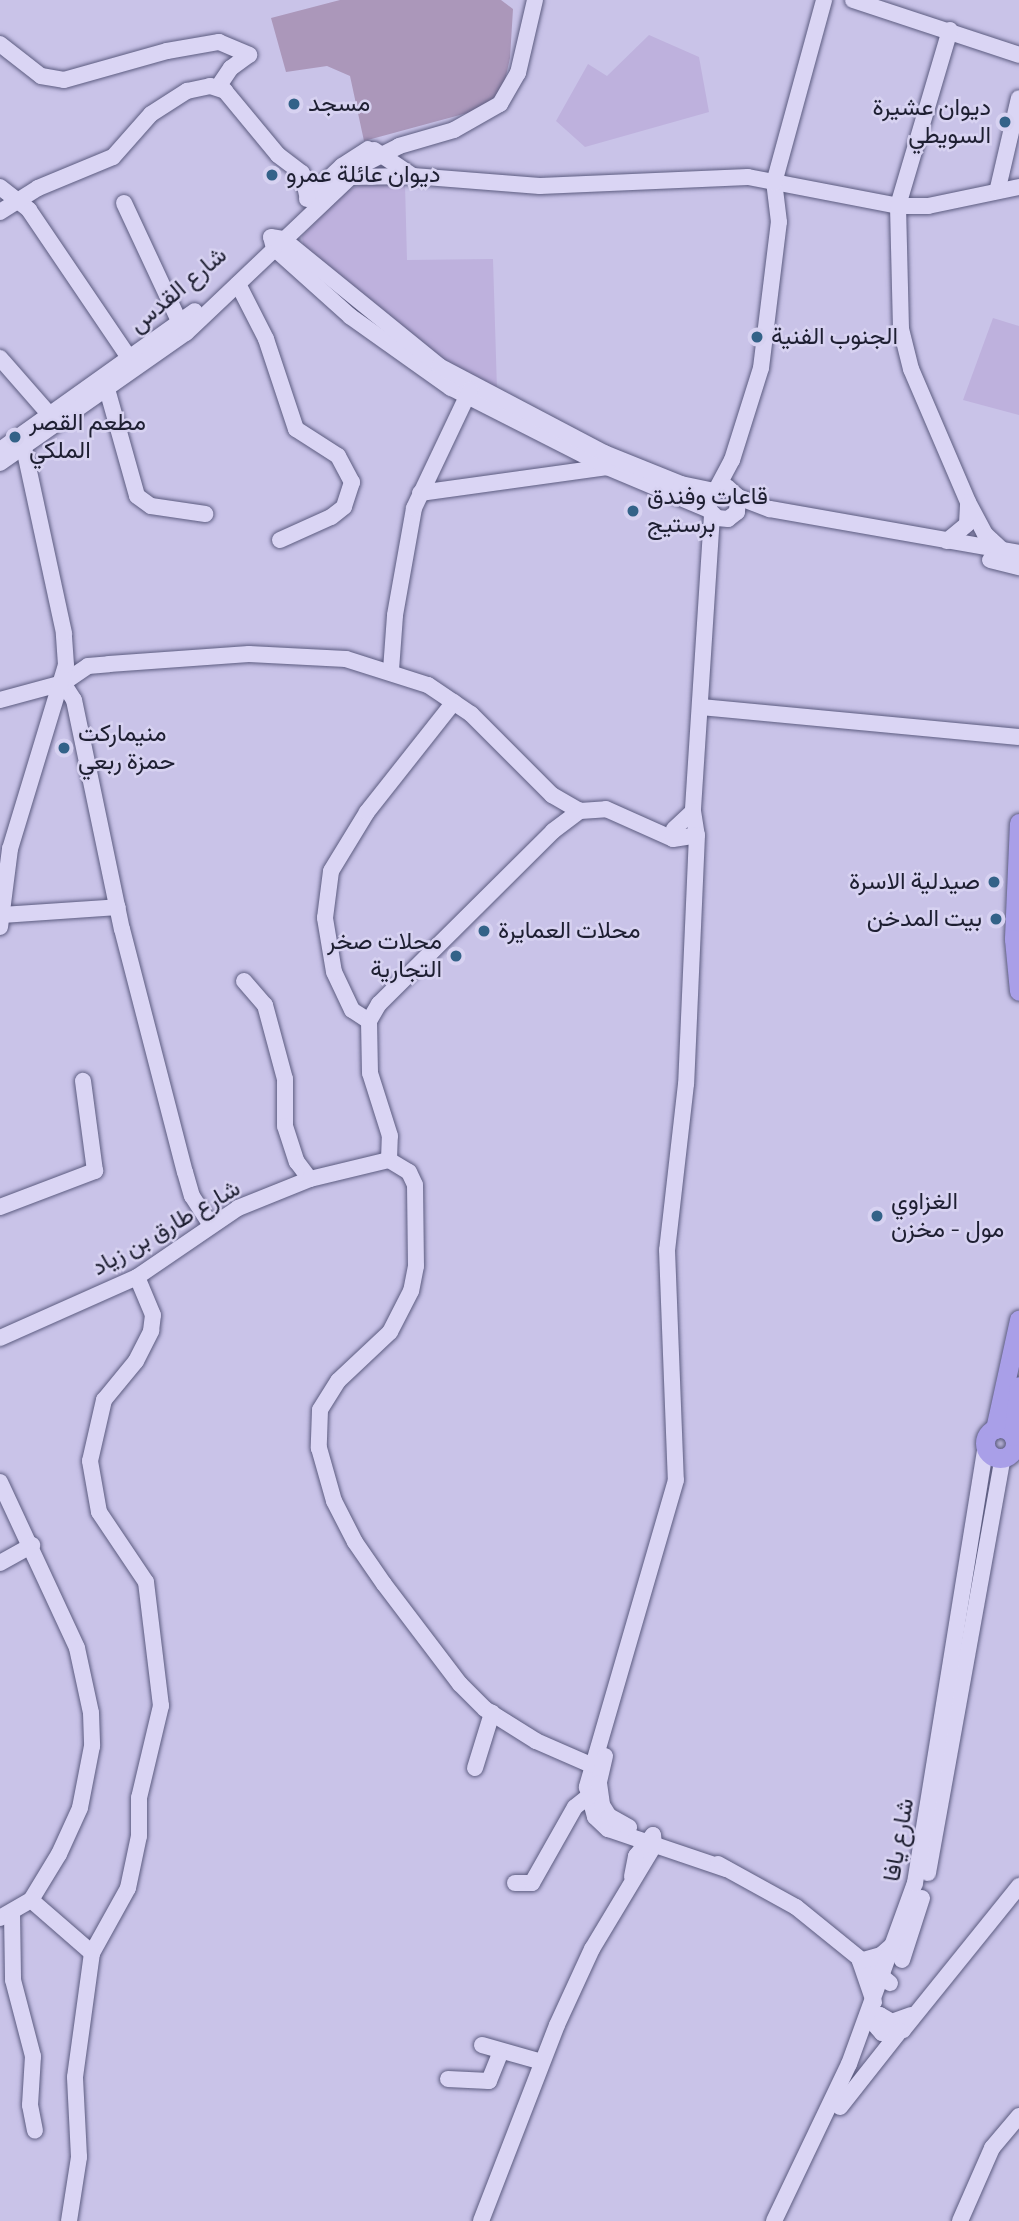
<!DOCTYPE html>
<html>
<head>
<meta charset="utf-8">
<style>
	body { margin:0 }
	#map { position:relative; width:1019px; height:2221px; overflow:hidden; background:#c9c3e8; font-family:Bitter,Vazirmatn,serif }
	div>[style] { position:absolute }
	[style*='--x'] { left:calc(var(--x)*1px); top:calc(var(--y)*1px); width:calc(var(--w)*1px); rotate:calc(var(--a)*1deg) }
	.farmland>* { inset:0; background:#beb1dd }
	.cemetery>* { inset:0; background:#ab97ba }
	.roads { filter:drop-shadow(0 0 2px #5c5c80) drop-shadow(0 0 2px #5c5c80) }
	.minor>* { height:16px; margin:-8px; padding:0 8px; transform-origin:8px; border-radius:8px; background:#dad5f4 }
	.major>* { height:19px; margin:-9.5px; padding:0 9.5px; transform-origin:9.5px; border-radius:9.5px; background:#a99fe8 }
	.major>.ring { margin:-9.5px; padding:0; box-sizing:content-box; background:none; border:19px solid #a99fe8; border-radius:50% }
	.dots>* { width:19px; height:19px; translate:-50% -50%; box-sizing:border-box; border:4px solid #d7d2f1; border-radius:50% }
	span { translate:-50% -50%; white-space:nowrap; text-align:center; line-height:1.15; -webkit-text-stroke:5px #d7d2f1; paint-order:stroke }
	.poi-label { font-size:24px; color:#1e1f32 }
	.left { translate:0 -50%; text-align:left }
	.right { translate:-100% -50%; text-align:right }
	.street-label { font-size:24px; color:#1e1f32 }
</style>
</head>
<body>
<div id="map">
	<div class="farmland">
		<i style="clip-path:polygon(649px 35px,699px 57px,709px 112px,585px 147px,556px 121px,588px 64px,607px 76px)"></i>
		<i style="clip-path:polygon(374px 181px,405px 184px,407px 260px,493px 259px,497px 390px,447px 364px,303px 245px,302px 236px,347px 190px)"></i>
		<i style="clip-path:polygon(993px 318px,1019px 326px,1019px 415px,963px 400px)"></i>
	</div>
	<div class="cemetery">
		<i style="clip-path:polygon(340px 0,501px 0,513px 9px,510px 58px,502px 94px,482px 109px,364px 141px,350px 76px,327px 66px,286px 72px,271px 18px)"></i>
	</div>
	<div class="roads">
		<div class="minor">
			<i style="--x:853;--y:0;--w:175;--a:18.3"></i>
			<i style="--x:950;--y:30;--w:184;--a:106.5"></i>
			<i style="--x:898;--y:206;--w:123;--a:88.6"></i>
			<i style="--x:901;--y:329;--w:41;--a:76"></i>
			<i style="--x:911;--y:369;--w:145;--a:66.8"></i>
			<i style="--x:968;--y:502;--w:36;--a:62"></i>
			<i style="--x:985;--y:534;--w:26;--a:43"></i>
			<i style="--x:0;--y:44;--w:52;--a:38"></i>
			<i style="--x:41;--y:76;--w:23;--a:10"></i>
			<i style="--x:64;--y:80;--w:107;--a:-15.7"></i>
			<i style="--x:167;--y:51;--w:53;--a:-9.8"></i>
			<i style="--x:219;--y:42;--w:33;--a:23"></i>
			<i style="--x:218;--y:87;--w:23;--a:-56"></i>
			<i style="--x:231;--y:68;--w:22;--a:-36"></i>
			<i style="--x:374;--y:150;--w:47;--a:33.7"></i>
			<i style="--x:413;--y:176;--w:127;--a:4.5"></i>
			<i style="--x:540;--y:186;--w:208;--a:-2.5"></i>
			<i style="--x:748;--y:177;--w:153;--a:10.9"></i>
			<i style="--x:898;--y:206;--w:30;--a:0"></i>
			<i style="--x:928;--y:206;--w:93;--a:-11.8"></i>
			<i style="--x:349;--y:177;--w:64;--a:-0.9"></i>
			<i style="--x:0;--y:187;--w:37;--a:38"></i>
			<i style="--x:29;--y:210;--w:180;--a:55.9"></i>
			<i style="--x:998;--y:188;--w:92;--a:-76.9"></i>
			<i style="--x:307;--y:199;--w:48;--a:-43.3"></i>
			<i style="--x:342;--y:166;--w:31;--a:-33"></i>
			<i style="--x:124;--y:203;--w:132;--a:65"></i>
			<i style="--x:0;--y:212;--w:45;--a:-32.3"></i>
			<i style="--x:38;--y:188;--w:81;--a:-22.5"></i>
			<i style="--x:113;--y:157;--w:57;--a:-48.5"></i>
			<i style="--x:151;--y:114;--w:43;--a:-32.6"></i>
			<i style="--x:187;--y:91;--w:24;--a:-12"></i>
			<i style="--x:210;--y:86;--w:16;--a:18"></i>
			<i style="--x:225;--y:91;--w:83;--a:50.4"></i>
			<i style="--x:278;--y:155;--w:30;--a:37"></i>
			<i style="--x:302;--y:173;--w:26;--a:77"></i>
			<i style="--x:238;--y:284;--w:62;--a:63"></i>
			<i style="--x:266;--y:339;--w:95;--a:71.6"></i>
			<i style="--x:296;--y:429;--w:50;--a:32.7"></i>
			<i style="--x:338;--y:456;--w:30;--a:62"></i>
			<i style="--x:352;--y:482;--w:26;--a:108"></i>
			<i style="--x:344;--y:507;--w:16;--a:142"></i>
			<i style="--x:331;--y:517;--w:56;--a:155.7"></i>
			<i style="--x:0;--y:358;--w:85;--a:48.8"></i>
			<i style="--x:107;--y:389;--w:111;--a:74.3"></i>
			<i style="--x:137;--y:496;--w:17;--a:36"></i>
			<i style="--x:151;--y:506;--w:55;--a:8.4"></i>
			<i style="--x:0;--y:450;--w:239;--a:-35.5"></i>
			<i style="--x:0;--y:463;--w:227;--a:-35"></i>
			<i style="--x:186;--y:333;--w:245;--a:-43.5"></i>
			<i style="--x:364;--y:164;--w:39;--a:-27"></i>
			<i style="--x:399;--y:146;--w:57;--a:-16.2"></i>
			<i style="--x:454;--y:130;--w:53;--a:-29.5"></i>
			<i style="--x:500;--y:104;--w:36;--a:-60"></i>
			<i style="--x:518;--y:73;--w:75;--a:-76.9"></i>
			<i style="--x:717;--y:488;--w:32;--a:-62"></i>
			<i style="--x:732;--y:460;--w:96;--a:-72.5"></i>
			<i style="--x:761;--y:368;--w:147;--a:-83"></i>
			<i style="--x:779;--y:222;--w:39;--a:-97"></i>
			<i style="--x:774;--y:183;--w:190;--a:-74.7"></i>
			<i style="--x:420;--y:493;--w:189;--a:-7.9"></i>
			<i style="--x:738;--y:497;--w:15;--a:94"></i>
			<i style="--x:737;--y:512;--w:11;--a:142"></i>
			<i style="--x:728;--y:519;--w:11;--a:-175"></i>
			<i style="--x:717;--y:518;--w:11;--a:-135"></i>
			<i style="--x:709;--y:510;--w:16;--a:-90"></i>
			<i style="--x:709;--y:494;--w:19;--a:-21"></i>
			<i style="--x:727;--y:487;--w:15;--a:42"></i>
			<i style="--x:738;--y:497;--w:34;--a:21"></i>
			<i style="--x:770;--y:509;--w:253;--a:10"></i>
			<i style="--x:709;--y:510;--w:111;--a:-157.1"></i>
			<i style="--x:607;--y:467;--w:175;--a:-153.1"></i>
			<i style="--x:451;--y:388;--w:123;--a:-144.6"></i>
			<i style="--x:351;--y:317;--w:103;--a:-138.1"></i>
			<i style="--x:274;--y:248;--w:11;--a:-105"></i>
			<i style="--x:271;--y:237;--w:12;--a:9"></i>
			<i style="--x:283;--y:239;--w:201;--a:39.1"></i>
			<i style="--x:439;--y:366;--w:187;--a:27.8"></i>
			<i style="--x:604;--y:453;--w:83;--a:21.9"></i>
			<i style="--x:681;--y:484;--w:33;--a:12"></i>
			<i style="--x:712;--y:515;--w:297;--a:93.7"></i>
			<i style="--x:693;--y:811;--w:24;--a:81"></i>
			<i style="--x:697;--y:835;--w:249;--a:92.5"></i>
			<i style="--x:686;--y:1084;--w:167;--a:96.5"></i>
			<i style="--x:667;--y:1250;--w:230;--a:87.8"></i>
			<i style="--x:676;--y:1480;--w:320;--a:106.2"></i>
			<i style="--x:587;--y:1787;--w:31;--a:75"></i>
			<i style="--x:595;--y:1817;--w:18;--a:43"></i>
			<i style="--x:608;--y:1829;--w:125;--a:18.7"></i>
			<i style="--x:947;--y:541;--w:26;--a:-40"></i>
			<i style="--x:967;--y:524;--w:19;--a:-87"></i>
			<i style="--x:990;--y:560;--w:30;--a:14"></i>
			<i style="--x:391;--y:670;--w:55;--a:-85.8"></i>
			<i style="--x:395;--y:615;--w:109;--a:-79.9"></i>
			<i style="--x:414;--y:508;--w:131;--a:-64.6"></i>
			<i style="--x:63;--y:683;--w:20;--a:57"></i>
			<i style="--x:74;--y:700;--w:234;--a:78.2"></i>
			<i style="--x:122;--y:929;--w:251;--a:75.5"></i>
			<i style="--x:185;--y:1172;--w:25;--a:74"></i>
			<i style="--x:192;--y:1196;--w:35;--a:57"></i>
			<i style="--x:0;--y:700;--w:65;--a:-15.1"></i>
			<i style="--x:63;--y:683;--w:30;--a:-34"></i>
			<i style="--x:88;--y:666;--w:21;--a:-5"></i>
			<i style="--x:109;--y:664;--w:140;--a:-4.1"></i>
			<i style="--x:249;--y:654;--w:97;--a:3"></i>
			<i style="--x:346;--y:659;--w:86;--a:17.6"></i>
			<i style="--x:428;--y:685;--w:52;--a:34"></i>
			<i style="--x:471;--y:714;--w:115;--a:45"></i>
			<i style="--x:552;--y:795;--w:32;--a:30"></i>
			<i style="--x:701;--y:707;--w:319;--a:5.4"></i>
			<i style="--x:674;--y:829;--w:26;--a:-43"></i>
			<i style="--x:2;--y:915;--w:116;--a:-3.9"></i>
			<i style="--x:0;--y:927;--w:79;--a:-82.7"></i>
			<i style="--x:10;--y:849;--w:192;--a:-73.1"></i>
			<i style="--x:66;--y:665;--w:32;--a:-94"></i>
			<i style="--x:64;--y:633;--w:198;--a:-102.2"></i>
			<i style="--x:244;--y:981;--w:32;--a:49"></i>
			<i style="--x:265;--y:1005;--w:77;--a:74.9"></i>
			<i style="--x:285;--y:1079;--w:47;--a:90"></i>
			<i style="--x:285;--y:1126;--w:38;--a:72"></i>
			<i style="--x:297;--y:1162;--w:21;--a:53"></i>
			<i style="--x:369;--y:1021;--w:20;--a:-147"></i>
			<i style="--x:352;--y:1010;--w:42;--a:-115.3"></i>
			<i style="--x:334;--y:972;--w:55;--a:-99.5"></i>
			<i style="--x:325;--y:918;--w:47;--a:-82.7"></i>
			<i style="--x:331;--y:871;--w:69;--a:-58.6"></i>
			<i style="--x:367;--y:812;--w:140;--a:-51.7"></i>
			<i style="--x:389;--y:1160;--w:23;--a:31"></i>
			<i style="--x:409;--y:1172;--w:14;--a:65"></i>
			<i style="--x:415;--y:1185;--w:81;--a:89.3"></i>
			<i style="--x:416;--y:1266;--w:25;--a:101"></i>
			<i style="--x:411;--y:1291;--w:46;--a:117.1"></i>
			<i style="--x:390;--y:1332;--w:71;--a:136.7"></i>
			<i style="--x:338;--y:1381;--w:34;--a:122"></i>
			<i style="--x:320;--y:1410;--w:38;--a:92"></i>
			<i style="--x:319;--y:1448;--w:55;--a:74.2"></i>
			<i style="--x:334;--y:1501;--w:46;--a:62.9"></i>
			<i style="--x:355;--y:1542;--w:51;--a:55.4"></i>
			<i style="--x:384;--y:1584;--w:126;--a:52.8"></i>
			<i style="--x:460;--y:1684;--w:35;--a:45"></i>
			<i style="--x:485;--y:1709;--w:60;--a:32.1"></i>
			<i style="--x:536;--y:1741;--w:60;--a:23.6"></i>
			<i style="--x:591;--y:1765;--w:12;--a:-9"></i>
			<i style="--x:0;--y:1207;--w:102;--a:-20.8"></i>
			<i style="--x:95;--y:1171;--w:91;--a:-97.6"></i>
			<i style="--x:0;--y:1338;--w:150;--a:-24"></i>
			<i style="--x:137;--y:1277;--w:122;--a:-34.3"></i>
			<i style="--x:238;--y:1208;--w:78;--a:-21.9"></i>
			<i style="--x:310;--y:1179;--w:81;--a:-13.5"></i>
			<i style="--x:389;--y:1160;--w:24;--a:-88"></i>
			<i style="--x:390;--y:1136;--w:66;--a:-107.6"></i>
			<i style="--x:370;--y:1073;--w:52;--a:-91.1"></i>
			<i style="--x:369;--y:1021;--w:20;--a:-60"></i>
			<i style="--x:379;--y:1004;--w:245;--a:-44.8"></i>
			<i style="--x:553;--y:831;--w:34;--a:-37"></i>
			<i style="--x:580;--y:811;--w:26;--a:-4"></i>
			<i style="--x:606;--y:809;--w:73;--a:24.1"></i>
			<i style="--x:673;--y:839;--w:24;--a:-9"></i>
			<i style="--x:0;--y:1482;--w:183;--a:65.1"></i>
			<i style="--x:77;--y:1648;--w:66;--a:77.8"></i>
			<i style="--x:91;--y:1713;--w:33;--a:88"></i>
			<i style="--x:92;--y:1746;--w:63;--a:101"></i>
			<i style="--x:80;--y:1808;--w:51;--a:114.5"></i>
			<i style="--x:59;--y:1854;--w:54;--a:121.3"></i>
			<i style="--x:31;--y:1900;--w:36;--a:150"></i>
			<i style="--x:0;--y:1563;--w:37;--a:-29"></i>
			<i style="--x:605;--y:1756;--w:28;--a:103"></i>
			<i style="--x:599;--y:1783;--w:22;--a:82"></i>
			<i style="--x:602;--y:1805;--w:13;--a:58"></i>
			<i style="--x:609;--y:1816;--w:23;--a:29"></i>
			<i style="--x:475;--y:1768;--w:58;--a:-72.8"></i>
			<i style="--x:718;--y:1864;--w:89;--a:28.9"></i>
			<i style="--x:796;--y:1907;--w:121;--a:39"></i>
			<i style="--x:928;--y:1873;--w:422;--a:-79.8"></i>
			<i style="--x:515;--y:1883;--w:17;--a:0"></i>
			<i style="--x:532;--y:1883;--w:87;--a:-60.5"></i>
			<i style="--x:575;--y:1807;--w:16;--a:-38"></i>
			<i style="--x:31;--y:1900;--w:81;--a:41"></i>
			<i style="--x:12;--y:1913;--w:67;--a:89.1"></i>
			<i style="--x:13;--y:1980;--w:79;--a:75.3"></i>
			<i style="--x:33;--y:2056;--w:49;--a:93.5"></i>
			<i style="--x:30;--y:2105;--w:26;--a:79"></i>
			<i style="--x:902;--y:1960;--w:65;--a:-72.1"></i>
			<i style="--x:874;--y:2002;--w:43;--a:-108.9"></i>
			<i style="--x:860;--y:1961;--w:22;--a:-16"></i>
			<i style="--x:881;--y:1955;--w:20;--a:-41"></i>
			<i style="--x:911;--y:2015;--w:20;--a:160"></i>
			<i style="--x:892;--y:2022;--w:14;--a:-150"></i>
			<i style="--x:880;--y:2015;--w:12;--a:171"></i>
			<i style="--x:868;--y:2017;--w:21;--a:49"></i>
			<i style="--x:882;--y:2033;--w:21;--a:-8"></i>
			<i style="--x:903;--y:2030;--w:185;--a:-51.1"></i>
			<i style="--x:482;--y:2045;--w:62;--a:15.8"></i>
			<i style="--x:448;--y:2079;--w:41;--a:2.8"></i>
			<i style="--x:489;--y:2081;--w:32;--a:-68"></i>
			<i style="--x:840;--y:2107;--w:97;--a:-51.7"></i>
			<i style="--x:69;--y:2221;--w:65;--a:-81.1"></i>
			<i style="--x:79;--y:2157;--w:80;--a:-92.9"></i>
			<i style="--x:75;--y:2077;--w:125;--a:-82.2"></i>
			<i style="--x:92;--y:1953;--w:74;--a:-61"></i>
			<i style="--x:128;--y:1888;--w:53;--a:-78.1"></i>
			<i style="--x:139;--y:1836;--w:38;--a:-90"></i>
			<i style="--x:139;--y:1798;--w:95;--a:-76.6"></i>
			<i style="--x:161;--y:1706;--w:125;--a:-96.9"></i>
			<i style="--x:146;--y:1582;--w:84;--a:-123.9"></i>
			<i style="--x:99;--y:1512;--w:52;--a:-100"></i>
			<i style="--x:90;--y:1461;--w:63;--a:-77.1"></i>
			<i style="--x:104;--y:1400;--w:50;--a:-50.6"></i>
			<i style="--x:136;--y:1361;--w:34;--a:-63"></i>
			<i style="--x:151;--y:1331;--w:16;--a:-83"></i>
			<i style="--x:153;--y:1315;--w:41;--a:-112.8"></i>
			<i style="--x:481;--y:2221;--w:210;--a:-68.8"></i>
			<i style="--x:557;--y:2025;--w:84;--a:-65.3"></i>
			<i style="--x:592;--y:1949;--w:120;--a:-59"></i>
			<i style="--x:654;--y:1846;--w:11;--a:-95"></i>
			<i style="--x:653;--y:1835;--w:27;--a:129"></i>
			<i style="--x:636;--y:1856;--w:21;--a:101"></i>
			<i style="--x:774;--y:2221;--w:174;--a:-64.5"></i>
			<i style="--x:849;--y:2064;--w:193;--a:-70"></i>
			<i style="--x:915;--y:1883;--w:446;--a:-80.8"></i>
			<i style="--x:960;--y:2221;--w:80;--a:-66.3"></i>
			<i style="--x:992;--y:2148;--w:42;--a:-49.8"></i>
		</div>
		<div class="major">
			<i style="--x:1019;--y:823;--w:116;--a:92.5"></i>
			<i style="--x:1014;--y:939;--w:52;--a:84.5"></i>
			<i class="ring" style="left:985px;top:1428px;width:11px;height:11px"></i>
			<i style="--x:995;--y:1429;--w:112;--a:-77.6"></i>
			<i style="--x:1013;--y:1436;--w:50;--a:-83.2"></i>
		</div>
	</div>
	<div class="dots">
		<i style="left:294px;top:104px;background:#336288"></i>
		<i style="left:1005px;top:122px;background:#336288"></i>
		<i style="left:272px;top:175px;background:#336288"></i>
		<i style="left:757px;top:337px;background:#336288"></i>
		<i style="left:15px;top:437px;background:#336288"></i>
		<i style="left:633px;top:511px;background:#336288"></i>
		<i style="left:64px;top:748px;background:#336288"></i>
		<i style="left:994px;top:882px;background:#336288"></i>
		<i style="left:996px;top:919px;background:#336288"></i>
		<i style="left:484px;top:931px;background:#336288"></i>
		<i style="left:456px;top:956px;background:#336288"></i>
		<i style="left:877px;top:1216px;background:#336288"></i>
	</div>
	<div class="poi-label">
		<span class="left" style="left:308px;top:104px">مسجد</span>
		<span class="right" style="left:991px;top:122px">ديوان عشيرة<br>السويطي</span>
		<span class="left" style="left:286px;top:175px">ديوان عائلة عمرو</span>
		<span class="left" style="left:771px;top:337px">الجنوب الفنية</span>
		<span class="left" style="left:29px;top:437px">مطعم القصر<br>الملكي</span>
		<span class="left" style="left:647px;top:511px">قاعات وفندق<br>برستيج</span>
		<span class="left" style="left:78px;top:748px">منيماركت<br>حمزة ربعي</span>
		<span class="right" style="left:980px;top:882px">صيدلية الاسرة</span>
		<span class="right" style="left:982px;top:919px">بيت المدخن</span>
		<span class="left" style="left:498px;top:931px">محلات العمايرة</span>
		<span class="right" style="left:442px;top:956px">محلات صخر<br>التجارية</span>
		<span class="left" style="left:891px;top:1216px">الغزاوي<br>مول - مخزن</span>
	</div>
	<div class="street-label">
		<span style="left:178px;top:290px;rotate:-40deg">شارع القدس</span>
		<span style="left:166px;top:1228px;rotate:-30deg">شارع طارق بن زياد</span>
		<span style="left:899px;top:1840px;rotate:-80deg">شارع يافا</span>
	</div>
</div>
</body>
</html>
